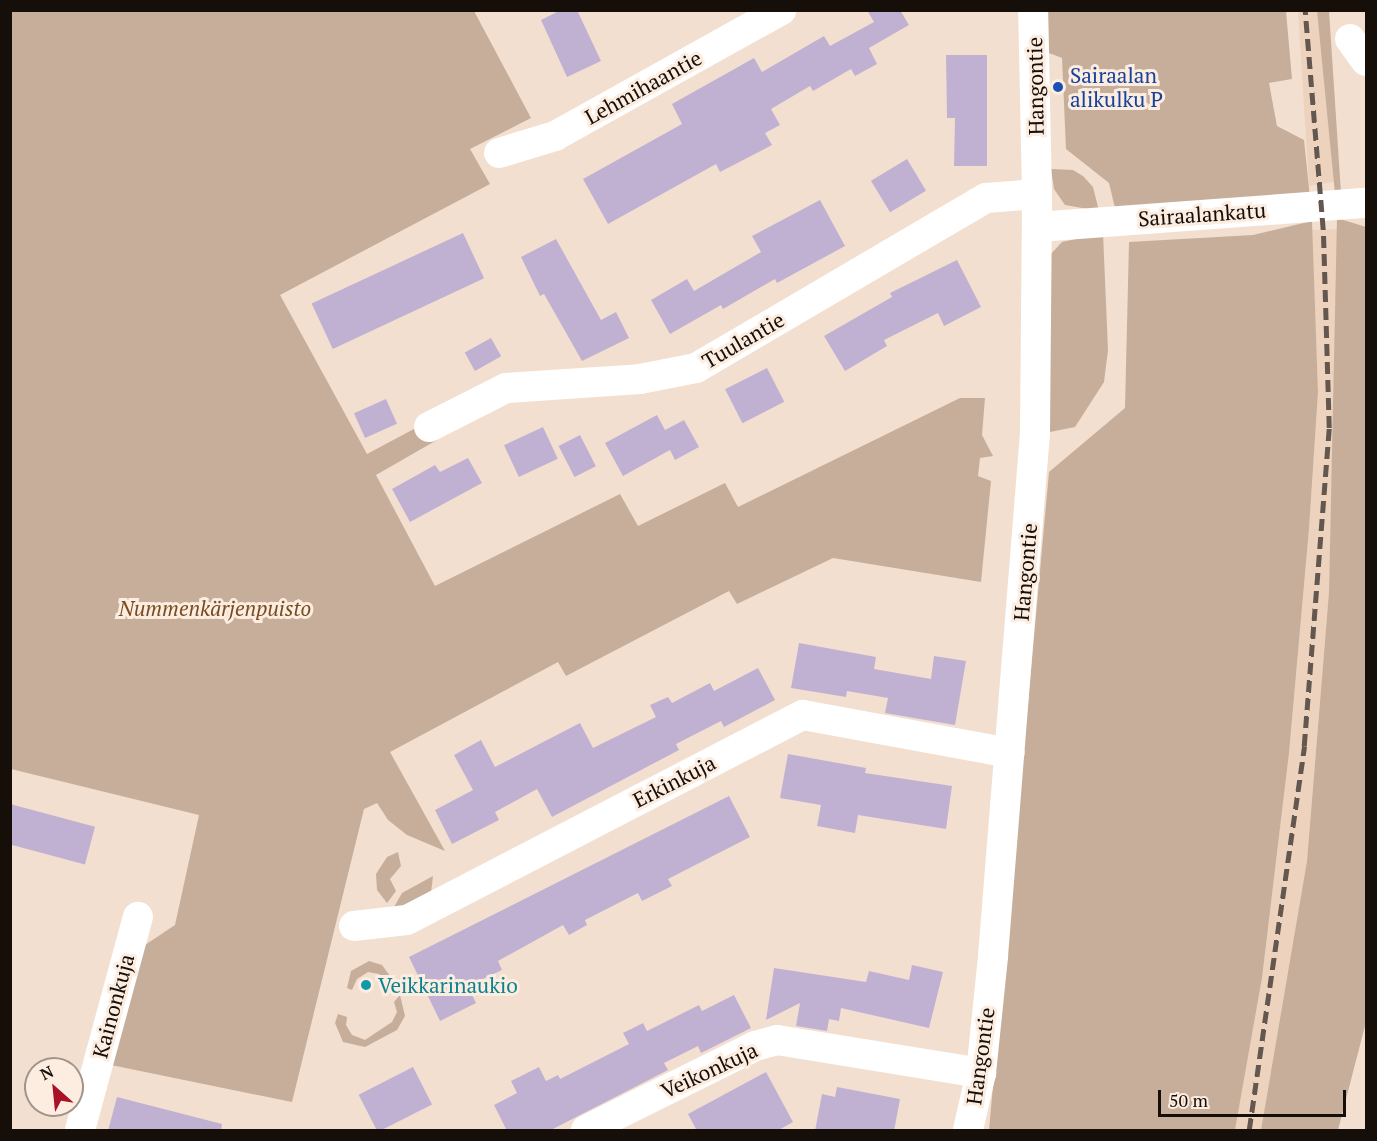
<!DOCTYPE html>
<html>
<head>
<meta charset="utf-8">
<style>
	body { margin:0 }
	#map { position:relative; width:1377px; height:1141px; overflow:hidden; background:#f3dfcf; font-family:"PT Serif",serif }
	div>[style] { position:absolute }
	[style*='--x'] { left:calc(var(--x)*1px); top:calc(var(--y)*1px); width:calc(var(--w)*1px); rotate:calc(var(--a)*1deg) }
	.built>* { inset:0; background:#edd3bd }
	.green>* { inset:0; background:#c6ae9a }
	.building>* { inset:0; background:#c0b1d3; transform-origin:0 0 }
	.minor>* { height:30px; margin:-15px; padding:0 15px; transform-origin:15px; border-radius:15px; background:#fff }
	.rail>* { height:4.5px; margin-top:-2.25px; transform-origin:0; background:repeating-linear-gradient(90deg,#63574f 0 12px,transparent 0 18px) }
	.dots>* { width:16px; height:16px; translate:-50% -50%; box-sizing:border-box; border:3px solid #fdede0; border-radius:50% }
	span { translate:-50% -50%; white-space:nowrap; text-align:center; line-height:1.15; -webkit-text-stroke:6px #fdede0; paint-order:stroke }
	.transit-label { font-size:21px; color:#164399 }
	.left { translate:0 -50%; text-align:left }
	.street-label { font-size:21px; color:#150e09 }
	.park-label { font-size:21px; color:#764c22; font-style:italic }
	.culture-label { font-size:21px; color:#0d838f }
	.frame { position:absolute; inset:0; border:12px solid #150e09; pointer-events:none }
	.north { position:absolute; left:24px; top:1057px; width:60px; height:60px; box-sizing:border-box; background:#fdede0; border:2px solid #a0948a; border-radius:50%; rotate:333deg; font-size:16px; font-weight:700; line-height:24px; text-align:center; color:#150e09 }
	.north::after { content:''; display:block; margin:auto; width:21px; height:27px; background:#a91226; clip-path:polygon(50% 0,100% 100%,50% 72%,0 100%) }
	.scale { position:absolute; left:1158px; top:1090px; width:188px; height:27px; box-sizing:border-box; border:3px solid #150e09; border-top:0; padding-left:8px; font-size:18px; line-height:21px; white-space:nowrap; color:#150e09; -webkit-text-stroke:4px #fdede0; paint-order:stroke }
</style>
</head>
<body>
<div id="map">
	<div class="built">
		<i style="clip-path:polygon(1298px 11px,1317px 11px,1334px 182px,1309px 186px)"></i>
		<i style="clip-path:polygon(1338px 229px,1329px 592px,1307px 861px,1261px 1130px,1235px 1130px,1262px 978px,1289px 753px,1309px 529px,1318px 392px,1312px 230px)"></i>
	</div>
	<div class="green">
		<i style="clip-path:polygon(11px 11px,474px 11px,531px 118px,470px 149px,490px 184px,280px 295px,367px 454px,427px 422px,437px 440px,376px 475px,435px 586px,620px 494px,638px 526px,725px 483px,738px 507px,960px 398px,985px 398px,982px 435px,993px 456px,980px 458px,978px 476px,991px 481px,981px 582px,833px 558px,737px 604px,729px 591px,566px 676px,558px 662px,390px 752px,445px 851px,407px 835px,388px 820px,377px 803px,364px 809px,292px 1102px,111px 1065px,139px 949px,175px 925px,199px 815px,11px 769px)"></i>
		<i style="clip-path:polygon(1041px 11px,1286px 11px,1292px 79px,1269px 83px,1277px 126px,1304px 140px,1310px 198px,1115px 208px,1109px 183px,1066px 149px,1062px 58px,1049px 53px)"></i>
		<i style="clip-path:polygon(1317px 11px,1329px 11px,1341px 193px,1335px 194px)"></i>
		<i style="clip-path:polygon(1051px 169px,1073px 170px,1083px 176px,1093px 187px,1099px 211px,1065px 205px,1054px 189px)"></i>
		<i style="clip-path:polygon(1337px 218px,1366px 227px,1366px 1022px,1338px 1130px,1261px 1130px,1307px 861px,1329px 592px)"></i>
		<i style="clip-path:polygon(1312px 221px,1318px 392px,1309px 529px,1289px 753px,1262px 978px,1235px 1130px,989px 1130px,1049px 472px,1125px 408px,1129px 242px,1253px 235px)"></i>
		<i style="clip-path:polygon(1103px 233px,1108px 350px,1104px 382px,1075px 427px,1050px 432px,1049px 256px,1062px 242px)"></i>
		<i style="clip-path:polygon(398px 852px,401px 866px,390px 879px,396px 891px,387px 903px,377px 890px,376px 874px,387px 857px)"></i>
		<i style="clip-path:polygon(433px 876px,431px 893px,421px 905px,394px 907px,402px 893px)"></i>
		<i style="clip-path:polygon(369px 961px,382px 965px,395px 983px,389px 985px,379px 974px,368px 972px,357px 979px,352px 990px,347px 988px,351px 971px)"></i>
		<i style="clip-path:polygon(400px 995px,405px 1016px,397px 1030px,365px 1047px,343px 1042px,335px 1023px,338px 1014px,347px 1017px,346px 1025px,352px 1035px,365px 1040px,392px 1022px,397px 1012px,394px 1002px)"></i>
	</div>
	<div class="building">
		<i style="clip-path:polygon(561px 10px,577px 10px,601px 61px,567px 77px,541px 20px)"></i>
		<i style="clip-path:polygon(867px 10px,900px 10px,909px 25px,869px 48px,877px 64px,855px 76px,851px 69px,813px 91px,810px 86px,771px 109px,780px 125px,765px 133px,772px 145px,720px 172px,716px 164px,608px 224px,583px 179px,682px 124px,672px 104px,754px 58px,762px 72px,824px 36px,830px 46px,874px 22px)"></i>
		<i style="clip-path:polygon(946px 55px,987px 55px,987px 166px,954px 166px,955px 118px,947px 118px)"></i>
		<i style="left:907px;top:159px;width:37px;height:42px;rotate:59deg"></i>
		<i style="clip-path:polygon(820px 200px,845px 246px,777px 283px,775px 279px,723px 309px,721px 305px,670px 334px,651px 300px,687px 279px,694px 291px,761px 252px,752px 236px)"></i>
		<i style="left:463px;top:233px;width:50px;height:167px;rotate:65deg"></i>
		<i style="clip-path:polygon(556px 239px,601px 320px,616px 312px,629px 338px,582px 361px,544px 294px,540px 296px,521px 257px)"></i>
		<i style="clip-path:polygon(957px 260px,981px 307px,944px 326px,938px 313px,884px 340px,887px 346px,845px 371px,824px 336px,892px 297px,890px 293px)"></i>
		<i style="left:491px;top:338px;width:21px;height:30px;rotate:61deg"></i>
		<i style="left:767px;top:368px;width:38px;height:47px;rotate:63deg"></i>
		<i style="left:386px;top:399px;width:27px;height:35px;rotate:66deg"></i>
		<i style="clip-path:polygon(657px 415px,665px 430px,684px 420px,699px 447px,675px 460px,670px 450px,623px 476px,605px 443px)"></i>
		<i style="left:543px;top:427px;width:35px;height:43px;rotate:65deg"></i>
		<i style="left:580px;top:435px;width:35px;height:24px;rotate:63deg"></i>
		<i style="clip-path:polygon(468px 458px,482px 483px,410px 522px,392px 489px,435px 465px,440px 472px)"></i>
		<i style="clip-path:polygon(799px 643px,876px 657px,874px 669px,931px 679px,934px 656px,966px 661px,955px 725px,885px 713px,888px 698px,847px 691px,846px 697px,791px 688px)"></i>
		<i style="clip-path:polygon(758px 668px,775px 700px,724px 727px,721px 721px,676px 744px,679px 750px,552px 817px,537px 789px,495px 812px,499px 820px,452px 844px,435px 810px,473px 790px,454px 755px,481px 740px,495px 767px,580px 723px,593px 748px,656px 717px,650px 705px,668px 697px,672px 703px,710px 683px,714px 691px)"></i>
		<i style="clip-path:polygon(788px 754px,866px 768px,865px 773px,952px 786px,946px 829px,858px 815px,855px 833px,817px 826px,821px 805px,780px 798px)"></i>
		<i style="clip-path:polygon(729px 796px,750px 837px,668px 879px,672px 886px,642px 901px,638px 893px,585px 920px,587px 925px,569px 935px,563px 925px,498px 961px,502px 970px,468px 986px,476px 1003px,440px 1021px,409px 957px)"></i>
		<i style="left:10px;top:804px;width:88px;height:39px;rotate:15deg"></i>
		<i style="clip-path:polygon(912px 965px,943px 972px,929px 1028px,841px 1008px,839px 1021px,829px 1019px,827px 1031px,796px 1026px,800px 1003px,766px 1020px,774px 968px,866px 982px,869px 971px,909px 980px)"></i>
		<i style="clip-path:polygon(734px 995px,751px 1028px,701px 1053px,698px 1046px,664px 1063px,668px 1070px,549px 1131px,507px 1131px,494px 1105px,517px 1093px,511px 1081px,539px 1067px,546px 1081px,558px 1075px,560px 1079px,629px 1044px,623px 1033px,643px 1023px,647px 1031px,699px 1005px,702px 1011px)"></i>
		<i style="left:413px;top:1067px;width:42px;height:61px;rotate:63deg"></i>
		<i style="clip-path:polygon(766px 1072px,793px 1122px,777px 1131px,697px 1131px,688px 1114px)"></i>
		<i style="clip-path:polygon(837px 1087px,900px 1099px,894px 1131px,815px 1131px,822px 1094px,835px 1097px)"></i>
		<i style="clip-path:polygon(117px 1097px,222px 1124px,221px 1131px,108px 1131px)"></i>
	</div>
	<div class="minor">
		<i style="--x:1350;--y:39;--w:27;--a:54"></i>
		<i style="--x:499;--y:153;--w:59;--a:-16.9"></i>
		<i style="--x:555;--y:136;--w:259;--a:-29.1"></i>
		<i style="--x:1037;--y:227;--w:330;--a:-4.2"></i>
		<i style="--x:429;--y:427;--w:86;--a:-26.9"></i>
		<i style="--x:506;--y:388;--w:134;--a:-3.8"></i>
		<i style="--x:640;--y:379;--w:57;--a:-11.1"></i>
		<i style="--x:696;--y:368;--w:336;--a:-30.4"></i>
		<i style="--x:986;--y:198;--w:51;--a:-4.5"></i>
		<i style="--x:354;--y:926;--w:53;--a:-6.5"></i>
		<i style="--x:407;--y:920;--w:446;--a:-27.4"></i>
		<i style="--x:803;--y:715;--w:210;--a:10.4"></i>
		<i style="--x:80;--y:1130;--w:221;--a:-74.8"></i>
		<i style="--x:586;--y:1130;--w:189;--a:-26.4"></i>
		<i style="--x:755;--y:1046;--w:23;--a:-15"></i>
		<i style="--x:777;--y:1040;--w:207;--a:9.2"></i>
		<i style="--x:968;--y:1130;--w:58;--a:-77.2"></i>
		<i style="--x:981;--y:1073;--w:118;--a:-84.1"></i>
		<i style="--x:993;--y:956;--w:525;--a:-85.41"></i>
		<i style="--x:1035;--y:433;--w:239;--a:-89.5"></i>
		<i style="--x:1037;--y:194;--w:184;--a:-91.2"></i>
	</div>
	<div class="rail">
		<i style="--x:1249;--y:1130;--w:388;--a:-81.8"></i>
		<i style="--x:1304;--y:746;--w:319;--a:-85.5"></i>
		<i style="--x:1329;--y:428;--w:198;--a:-91.7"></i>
		<i style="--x:1323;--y:230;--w:221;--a:-94.7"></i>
	</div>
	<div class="dots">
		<i style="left:1058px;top:87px;background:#1a4fb4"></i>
		<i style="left:366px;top:985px;background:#0f9aa8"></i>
	</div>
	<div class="transit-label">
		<span class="left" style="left:1070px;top:87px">Sairaalan<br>alikulku P</span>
	</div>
	<div class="street-label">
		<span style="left:1035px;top:86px;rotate:-91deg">Hangontie</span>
		<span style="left:643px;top:87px;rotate:-29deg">Lehmihaantie</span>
		<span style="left:1202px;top:214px;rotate:-4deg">Sairaalankatu</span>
		<span style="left:743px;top:340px;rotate:-30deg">Tuulantie</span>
		<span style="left:1025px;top:572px;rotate:-85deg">Hangontie</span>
		<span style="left:674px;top:781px;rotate:-27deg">Erkinkuja</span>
		<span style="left:113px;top:1006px;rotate:-75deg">Kainonkuja</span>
		<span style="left:980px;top:1056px;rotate:-82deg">Hangontie</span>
		<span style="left:709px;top:1070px;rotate:-25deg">Veikonkuja</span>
	</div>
	<div class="park-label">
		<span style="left:215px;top:608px">Nummenkärjenpuisto</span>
	</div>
	<div class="culture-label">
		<span class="left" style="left:378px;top:985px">Veikkarinaukio</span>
	</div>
	<div class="frame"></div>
	<div class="north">N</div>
	<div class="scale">50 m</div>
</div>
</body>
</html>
